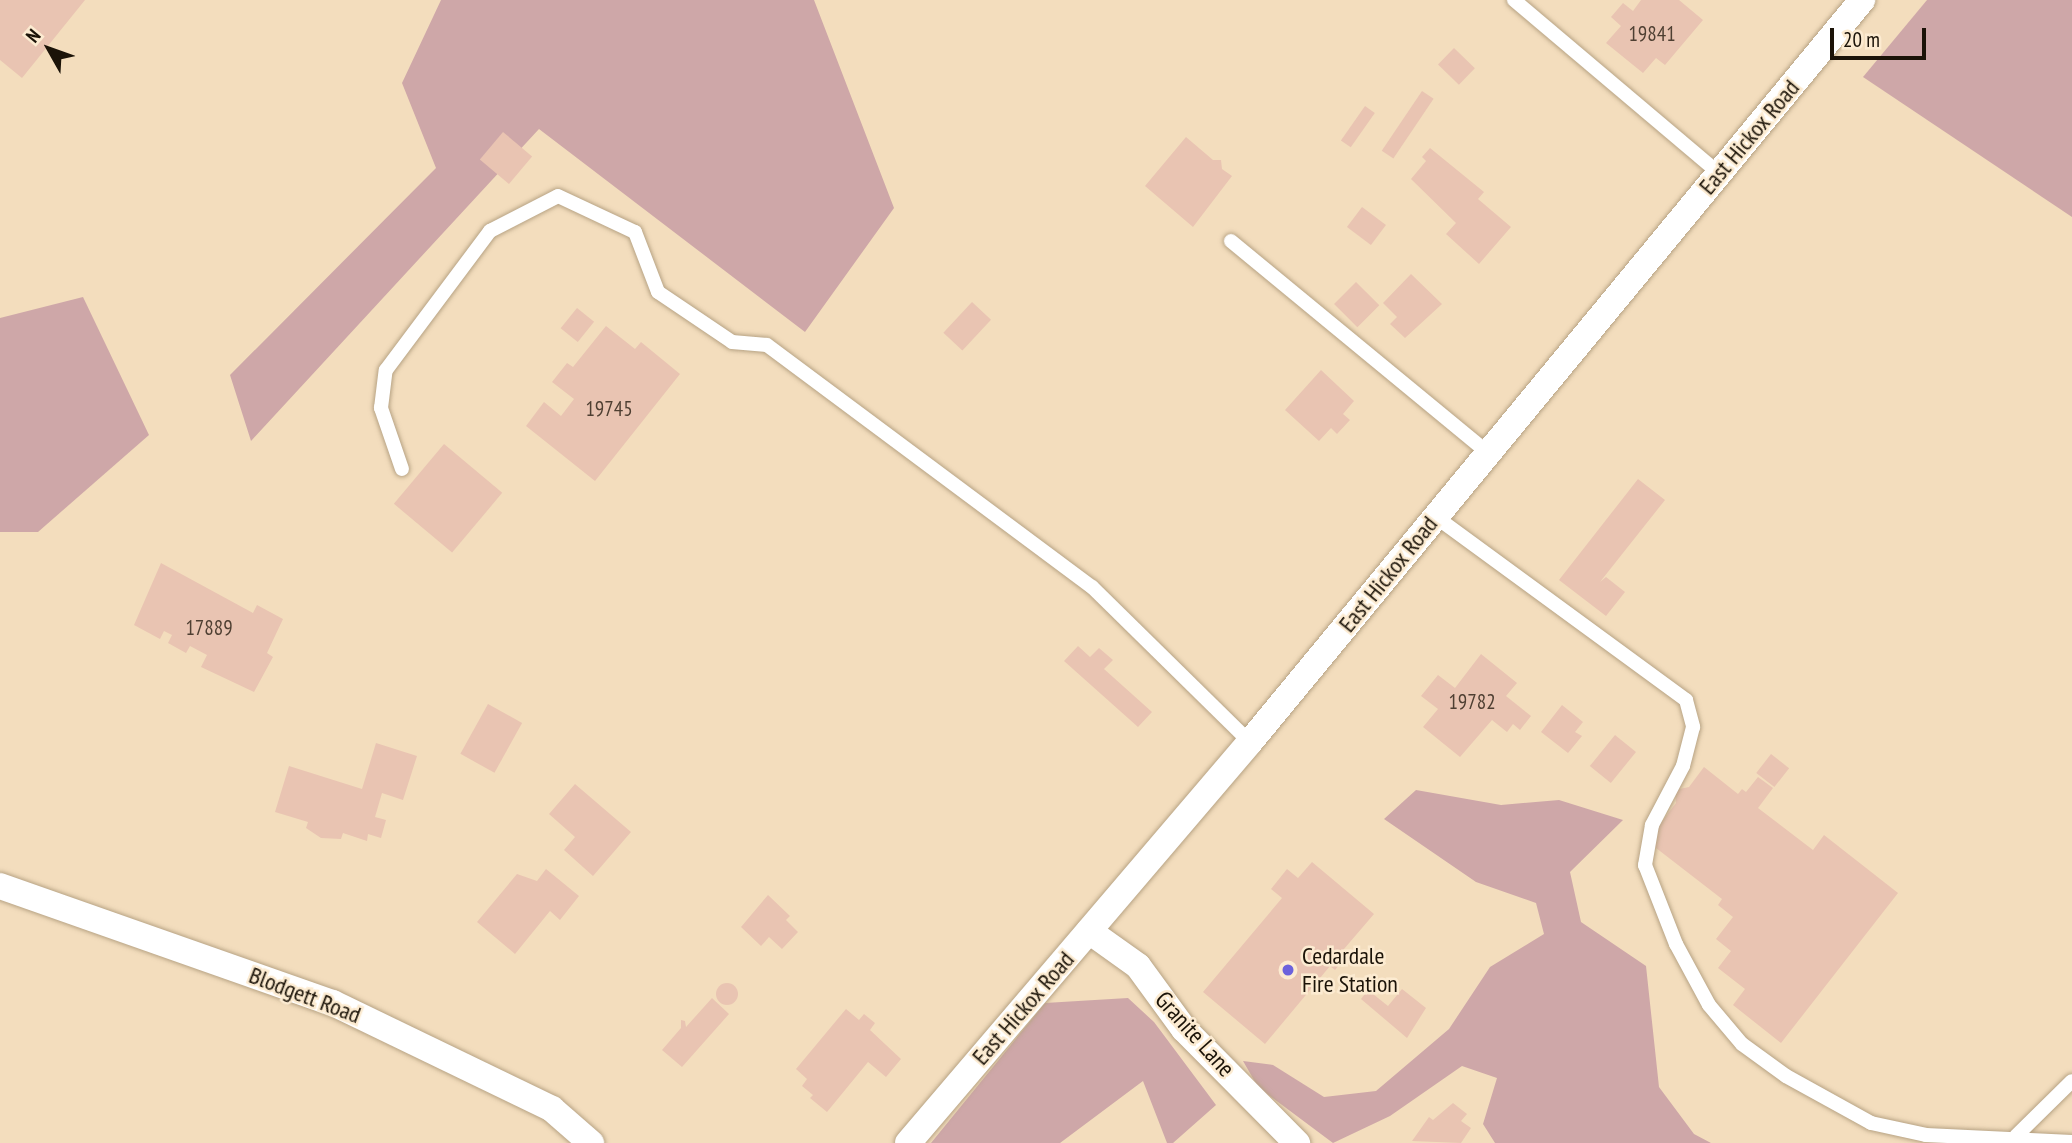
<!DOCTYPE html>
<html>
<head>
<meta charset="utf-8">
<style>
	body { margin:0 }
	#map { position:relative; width:2072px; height:1143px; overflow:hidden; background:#f3ddbd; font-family:"PT Sans Narrow",sans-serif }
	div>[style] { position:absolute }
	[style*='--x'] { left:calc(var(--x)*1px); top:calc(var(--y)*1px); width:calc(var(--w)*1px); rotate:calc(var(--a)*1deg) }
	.forest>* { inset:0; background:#cea7a8 }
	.building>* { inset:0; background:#e9c4b2; transform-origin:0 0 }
	.round { border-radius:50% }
	.roads { filter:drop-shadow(0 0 2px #b7a384) drop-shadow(0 0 2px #b7a384) }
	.service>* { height:14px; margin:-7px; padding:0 7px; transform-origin:7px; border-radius:7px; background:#fff }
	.minor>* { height:26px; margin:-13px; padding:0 13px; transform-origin:13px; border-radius:13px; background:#fff }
	.dots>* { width:19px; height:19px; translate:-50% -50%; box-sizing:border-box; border:4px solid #fcebd1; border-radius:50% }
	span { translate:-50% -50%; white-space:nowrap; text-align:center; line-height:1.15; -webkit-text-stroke:5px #fcebd1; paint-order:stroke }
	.number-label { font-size:21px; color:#4e3f32 }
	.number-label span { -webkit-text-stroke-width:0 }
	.street-label { font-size:24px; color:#1b1308 }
	.poi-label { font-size:24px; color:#1b1308 }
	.left { translate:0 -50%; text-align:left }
	.north { position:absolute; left:14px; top:14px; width:70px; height:70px; -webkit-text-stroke:5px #fcebd1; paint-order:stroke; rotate:310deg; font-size:19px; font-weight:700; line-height:28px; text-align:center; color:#1b1308 }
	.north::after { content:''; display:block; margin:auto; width:24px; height:32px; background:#1b1308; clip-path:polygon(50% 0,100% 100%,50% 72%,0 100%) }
	.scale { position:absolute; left:1830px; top:28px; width:96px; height:32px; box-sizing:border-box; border:4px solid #1b1308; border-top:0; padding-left:9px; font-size:21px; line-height:24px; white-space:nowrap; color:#1b1308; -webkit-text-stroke:5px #fcebd1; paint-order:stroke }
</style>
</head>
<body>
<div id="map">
	<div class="forest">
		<i style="clip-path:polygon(441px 0,814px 0,894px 208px,805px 332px,539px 129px,251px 441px,230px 375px,436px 168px,402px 83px)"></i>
		<i style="clip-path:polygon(1927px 0,2072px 0,2072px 217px,1863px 77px)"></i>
		<i style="clip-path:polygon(83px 297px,149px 435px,38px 532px,0 532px,0 318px)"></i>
		<i style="clip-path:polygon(1416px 790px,1501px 805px,1559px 800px,1623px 820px,1570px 872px,1581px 922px,1646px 966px,1659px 1087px,1694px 1134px,1711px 1143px,1495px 1143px,1483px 1124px,1497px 1078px,1462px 1066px,1390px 1116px,1333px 1143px,1258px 1087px,1243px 1061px,1273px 1065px,1324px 1097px,1376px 1091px,1449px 1029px,1490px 967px,1544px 934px,1536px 903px,1476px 882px,1384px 819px)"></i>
		<i style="clip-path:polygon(1128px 998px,1154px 1022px,1216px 1105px,1173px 1143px,1167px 1143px,1143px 1081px,1060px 1143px,931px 1143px,1045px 1003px)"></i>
	</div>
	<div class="building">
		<i style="clip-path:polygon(0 0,85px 0,22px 78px,0 60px)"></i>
		<i style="clip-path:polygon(1641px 0,1679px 0,1703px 20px,1665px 65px,1656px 58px,1643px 73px,1606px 43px,1621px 26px,1611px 17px,1623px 3px,1633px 11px)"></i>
		<i style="left:1454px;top:48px;width:29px;height:23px;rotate:44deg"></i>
		<i style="left:1422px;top:91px;width:14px;height:72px;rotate:34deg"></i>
		<i style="left:1365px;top:106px;width:12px;height:42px;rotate:35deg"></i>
		<i style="left:503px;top:132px;width:38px;height:36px;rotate:40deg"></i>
		<i style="clip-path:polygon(1186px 137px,1213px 160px,1221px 160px,1222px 169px,1232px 176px,1193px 227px,1145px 186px)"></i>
		<i style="clip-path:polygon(1430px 148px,1484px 192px,1478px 199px,1511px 227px,1479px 264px,1446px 234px,1456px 223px,1411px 179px,1426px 161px,1422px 157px)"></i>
		<i style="left:1362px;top:207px;width:30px;height:25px;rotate:37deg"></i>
		<i style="clip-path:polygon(1411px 274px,1442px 304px,1405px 338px,1390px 324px,1397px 317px,1383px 303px)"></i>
		<i style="left:1356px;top:282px;width:33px;height:31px;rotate:45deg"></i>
		<i style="left:972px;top:302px;width:26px;height:42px;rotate:43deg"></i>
		<i style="left:577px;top:308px;width:22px;height:26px;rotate:39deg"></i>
		<i style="clip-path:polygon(606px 326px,635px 349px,641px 342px,680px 374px,595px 481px,526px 426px,544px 402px,561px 416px,574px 399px,552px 382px,567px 363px,573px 367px)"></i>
		<i style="clip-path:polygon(1321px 370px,1354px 401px,1343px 414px,1350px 420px,1337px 434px,1331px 428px,1319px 441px,1285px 410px)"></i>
		<i style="left:444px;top:444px;width:76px;height:78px;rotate:40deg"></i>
		<i style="clip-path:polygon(1638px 479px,1665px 500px,1600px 582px,1606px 577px,1625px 592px,1606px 616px,1559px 580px)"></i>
		<i style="clip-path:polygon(161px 563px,253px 613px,257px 605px,283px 619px,267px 653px,273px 657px,254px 692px,201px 667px,207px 655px,190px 646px,186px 653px,168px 643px,172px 635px,164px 631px,160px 639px,134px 625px)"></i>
		<i style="clip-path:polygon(1078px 646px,1090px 657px,1099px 648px,1113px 660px,1104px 669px,1152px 712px,1138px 727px,1064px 661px)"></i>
		<i style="clip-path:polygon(1481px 654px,1517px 683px,1506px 696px,1531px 716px,1520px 730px,1513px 724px,1507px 732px,1492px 720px,1460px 757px,1423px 727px,1438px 709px,1421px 696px,1438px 675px,1455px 688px)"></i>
		<i style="left:488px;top:704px;width:39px;height:57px;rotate:29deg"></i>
		<i style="clip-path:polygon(1562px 705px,1583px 722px,1575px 732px,1582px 736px,1568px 753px,1541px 732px)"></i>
		<i style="left:1615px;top:735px;width:27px;height:40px;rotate:39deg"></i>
		<i style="clip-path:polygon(376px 743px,417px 756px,403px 800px,382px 793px,375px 817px,386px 820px,381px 838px,368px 834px,367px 841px,343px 833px,341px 839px,321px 838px,306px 828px,308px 822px,275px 812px,289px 766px,362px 789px)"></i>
		<i style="left:1771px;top:754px;width:23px;height:24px;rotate:38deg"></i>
		<i style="clip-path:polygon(1704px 767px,1738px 794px,1742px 789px,1746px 792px,1758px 777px,1773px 788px,1758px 808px,1813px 850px,1824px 835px,1898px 893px,1781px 1043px,1733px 1005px,1745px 989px,1718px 968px,1731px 951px,1716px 939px,1733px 917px,1718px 905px,1722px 899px,1647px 841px,1676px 803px,1675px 790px,1689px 787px)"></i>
		<i style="clip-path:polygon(575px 784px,631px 832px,593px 876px,564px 850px,575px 837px,549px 814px)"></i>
		<i style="clip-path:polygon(1312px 862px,1374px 914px,1338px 956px,1343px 960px,1335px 970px,1330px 966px,1265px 1044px,1203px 992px,1282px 898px,1271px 889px,1287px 869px,1298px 878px)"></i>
		<i style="clip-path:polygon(546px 869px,579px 896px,560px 920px,550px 911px,515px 954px,477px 922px,517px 874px,537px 881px)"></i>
		<i style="clip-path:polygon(768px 895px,790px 916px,786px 920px,798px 932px,782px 949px,769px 937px,761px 946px,741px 927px)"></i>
		<i class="round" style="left:716px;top:983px;width:22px;height:22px"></i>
		<i style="clip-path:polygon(1402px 989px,1426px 1008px,1407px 1038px,1361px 999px,1368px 990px,1388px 1006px)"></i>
		<i style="clip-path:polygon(712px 998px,729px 1014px,682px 1067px,662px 1050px,681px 1028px,681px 1020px,685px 1021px,686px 1027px)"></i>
		<i style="clip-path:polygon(846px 1009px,859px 1020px,864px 1014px,875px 1023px,870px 1030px,901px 1059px,886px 1077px,868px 1062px,827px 1112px,810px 1098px,813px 1095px,802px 1086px,807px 1079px,796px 1069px)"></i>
		<i style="clip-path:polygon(1453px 1103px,1467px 1114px,1461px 1121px,1471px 1128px,1461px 1143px,1412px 1141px,1429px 1117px,1433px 1120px)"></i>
	</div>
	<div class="roads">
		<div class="service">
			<i style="--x:1514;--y:0;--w:268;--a:40.2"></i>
			<i style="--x:1231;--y:241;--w:333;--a:39.5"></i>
			<i style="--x:402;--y:469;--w:65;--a:-109"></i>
			<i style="--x:381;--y:408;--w:38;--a:-83"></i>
			<i style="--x:386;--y:370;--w:174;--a:-53.2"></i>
			<i style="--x:490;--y:231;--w:76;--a:-27.2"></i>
			<i style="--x:558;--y:196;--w:85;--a:25.1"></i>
			<i style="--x:635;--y:232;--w:64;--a:69"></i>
			<i style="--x:658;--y:292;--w:89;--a:34"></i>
			<i style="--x:732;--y:342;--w:35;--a:5"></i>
			<i style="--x:767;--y:345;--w:405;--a:36.7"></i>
			<i style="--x:1092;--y:587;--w:221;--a:44.5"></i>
			<i style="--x:1436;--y:517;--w:310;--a:36.2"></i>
			<i style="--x:1686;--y:700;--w:28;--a:75"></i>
			<i style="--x:1693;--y:727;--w:40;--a:104.4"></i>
			<i style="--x:1683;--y:766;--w:67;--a:117.7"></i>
			<i style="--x:1652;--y:825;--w:41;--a:99.9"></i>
			<i style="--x:1645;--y:865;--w:85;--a:68.6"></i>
			<i style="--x:1676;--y:944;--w:69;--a:61.6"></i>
			<i style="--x:1709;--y:1005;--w:51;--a:49.8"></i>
			<i style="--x:1742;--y:1044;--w:54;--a:36"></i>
			<i style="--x:1786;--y:1076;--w:97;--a:28.9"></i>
			<i style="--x:1871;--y:1123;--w:56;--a:12.3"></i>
			<i style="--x:1926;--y:1135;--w:146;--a:2.7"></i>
			<i style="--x:2016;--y:1136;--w:78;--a:-44.5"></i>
		</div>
		<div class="minor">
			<i style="--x:0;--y:886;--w:353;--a:19.4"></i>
			<i style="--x:333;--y:1003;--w:243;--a:25.8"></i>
			<i style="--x:552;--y:1109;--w:52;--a:41.1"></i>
			<i style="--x:1089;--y:931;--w:60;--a:35.5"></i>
			<i style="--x:1138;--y:966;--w:78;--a:53.9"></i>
			<i style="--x:1184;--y:1029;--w:161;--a:45.3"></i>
			<i style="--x:908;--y:1143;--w:527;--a:-49.54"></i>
			<i style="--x:1250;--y:742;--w:962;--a:-50.48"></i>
		</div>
	</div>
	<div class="dots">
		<i style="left:1288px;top:970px;background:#6c62dc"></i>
	</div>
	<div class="number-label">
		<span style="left:1652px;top:34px">19841</span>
		<span style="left:609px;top:409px">19745</span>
		<span style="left:209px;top:628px">17889</span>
		<span style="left:1472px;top:702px">19782</span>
	</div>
	<div class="street-label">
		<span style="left:1749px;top:137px;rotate:-50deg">East Hickox Road</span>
		<span style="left:1388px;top:574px;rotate:-51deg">East Hickox Road</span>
		<span style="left:305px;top:995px;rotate:21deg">Blodgett Road</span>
		<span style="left:1023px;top:1008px;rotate:-49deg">East Hickox Road</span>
		<span style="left:1195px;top:1034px;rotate:48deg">Granite Lane</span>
	</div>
	<div class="poi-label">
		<span class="left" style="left:1302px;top:970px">Cedardale<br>Fire Station</span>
	</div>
	<div class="north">N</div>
	<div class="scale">20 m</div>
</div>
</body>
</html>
